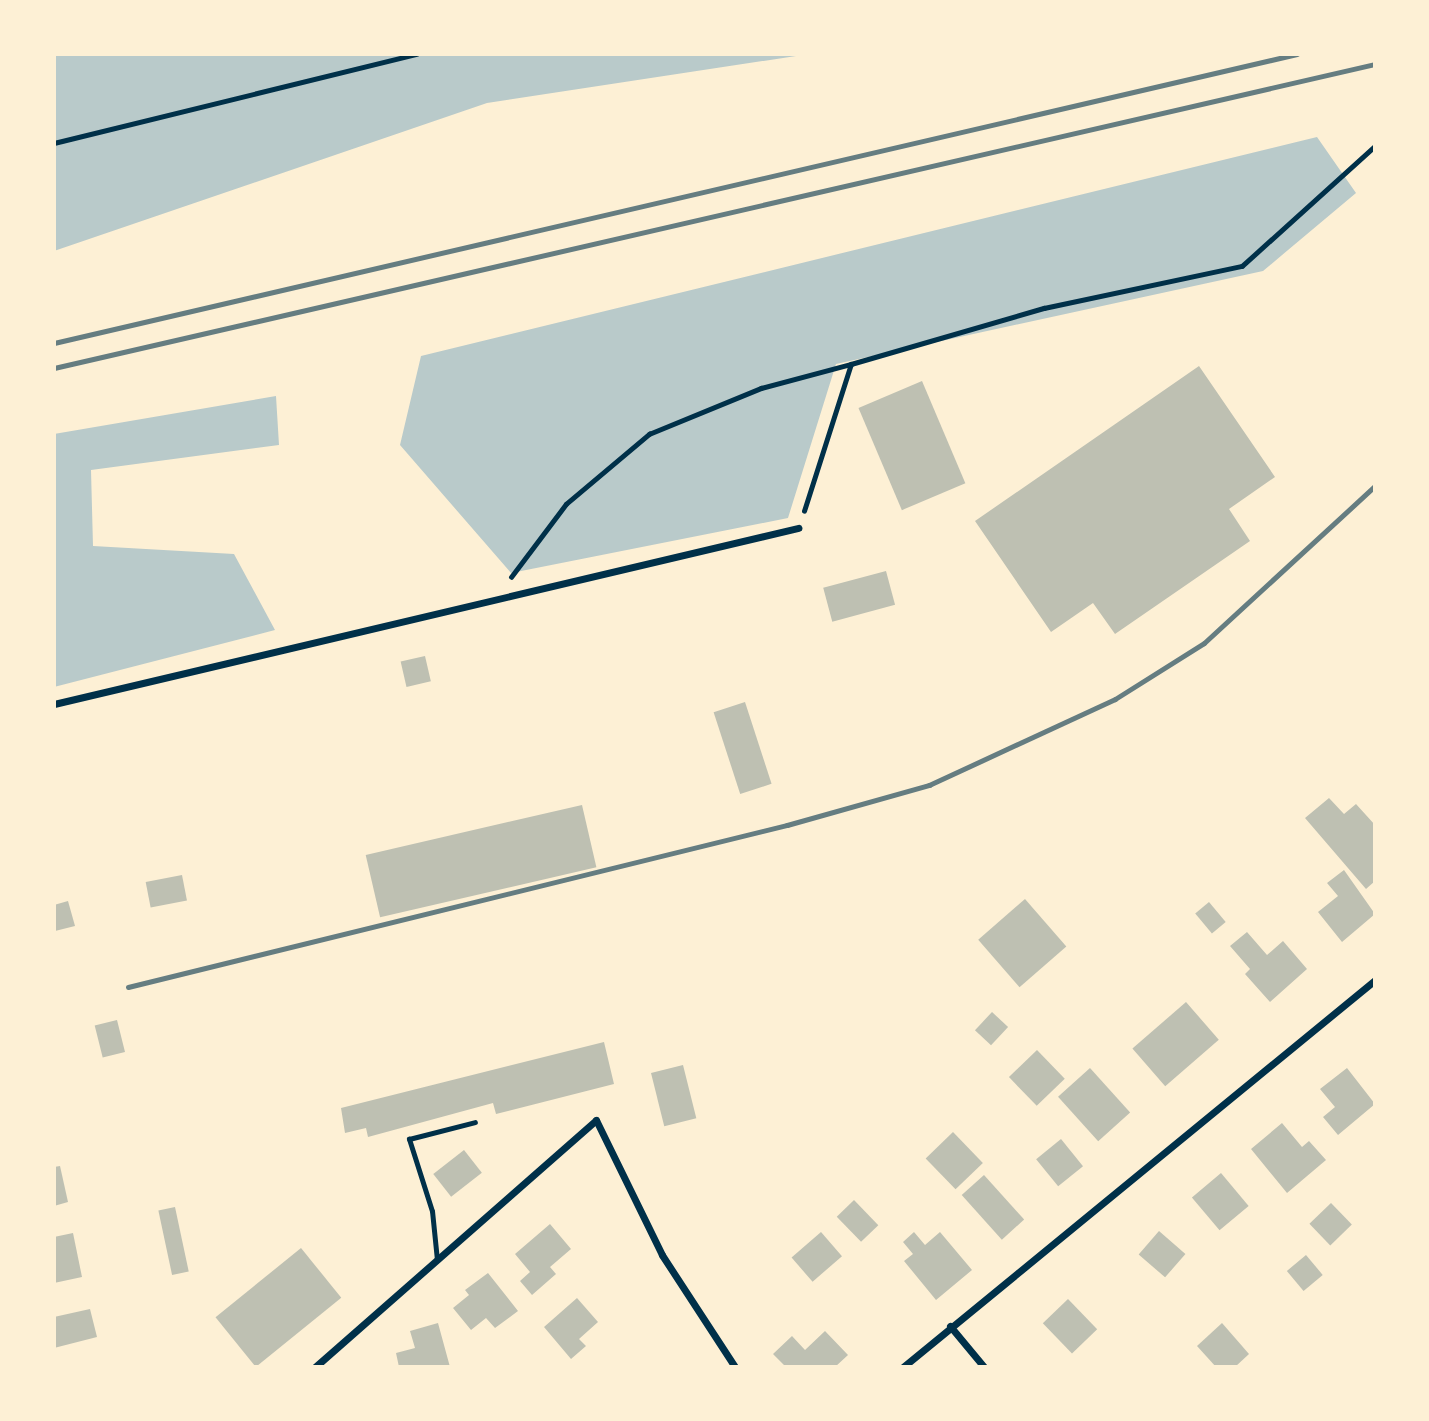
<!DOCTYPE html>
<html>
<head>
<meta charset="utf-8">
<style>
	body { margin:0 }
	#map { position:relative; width:1429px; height:1421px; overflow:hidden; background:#fdf0d5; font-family:Inter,sans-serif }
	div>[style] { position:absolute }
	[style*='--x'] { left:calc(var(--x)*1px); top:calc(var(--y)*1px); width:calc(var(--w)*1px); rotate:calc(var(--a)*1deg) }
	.green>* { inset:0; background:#b9caca }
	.building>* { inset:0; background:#bec0b2; transform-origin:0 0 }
	.path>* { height:4.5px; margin:-2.25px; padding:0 2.25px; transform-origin:2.25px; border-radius:2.25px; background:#003049 }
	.service>* { height:5px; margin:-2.5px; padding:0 2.5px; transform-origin:2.5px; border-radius:2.5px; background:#003049 }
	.minor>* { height:7px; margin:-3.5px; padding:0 3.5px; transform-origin:3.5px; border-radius:3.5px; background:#003049 }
	.rail>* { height:5px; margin:-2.5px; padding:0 2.5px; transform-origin:2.5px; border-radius:2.5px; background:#657d81 }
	span { translate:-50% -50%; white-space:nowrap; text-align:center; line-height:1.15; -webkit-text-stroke:5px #fdf0d5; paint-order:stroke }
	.frame { position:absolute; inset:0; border:56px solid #fdf0d5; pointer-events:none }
</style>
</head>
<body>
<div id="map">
	<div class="green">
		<i style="clip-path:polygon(54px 54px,809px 54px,487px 103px,54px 251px)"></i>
		<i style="clip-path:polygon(1317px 137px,1356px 193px,1263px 271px,836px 364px,788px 518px,511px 573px,400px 445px,421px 356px)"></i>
		<i style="clip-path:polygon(276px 396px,279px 445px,91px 470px,93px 546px,234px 554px,275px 630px,54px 687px,54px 434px)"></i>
	</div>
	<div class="building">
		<i style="clip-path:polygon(1199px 366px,1275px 477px,1229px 509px,1250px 541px,1115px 634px,1093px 603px,1051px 632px,975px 521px)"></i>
		<i style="left:922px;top:381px;width:111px;height:69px;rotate:67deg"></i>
		<i style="left:886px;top:571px;width:35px;height:65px;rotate:75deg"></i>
		<i style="left:425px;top:656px;width:26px;height:25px;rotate:77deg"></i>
		<i style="left:745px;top:702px;width:86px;height:33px;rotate:72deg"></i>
		<i style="clip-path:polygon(1329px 798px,1344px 814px,1356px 804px,1375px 825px,1375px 881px,1366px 889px,1305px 818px)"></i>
		<i style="left:582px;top:805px;width:64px;height:222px;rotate:77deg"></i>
		<i style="clip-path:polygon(1344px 870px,1375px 914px,1342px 942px,1318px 912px,1338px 896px,1327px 883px)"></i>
		<i style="left:182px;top:875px;width:26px;height:37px;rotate:79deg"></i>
		<i style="left:1025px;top:899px;width:63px;height:62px;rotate:49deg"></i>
		<i style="clip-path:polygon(68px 901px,75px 926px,55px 931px,54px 905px)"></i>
		<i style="left:1209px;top:902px;width:26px;height:18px;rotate:50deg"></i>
		<i style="clip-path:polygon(1247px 932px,1267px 955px,1283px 941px,1307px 969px,1270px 1002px,1245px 974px,1250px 969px,1230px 946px)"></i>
		<i style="left:1186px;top:1002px;width:50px;height:71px;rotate:49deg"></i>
		<i style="left:992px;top:1012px;width:22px;height:25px;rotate:43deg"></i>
		<i style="left:117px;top:1020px;width:33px;height:23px;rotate:76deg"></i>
		<i style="clip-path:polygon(604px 1042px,614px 1084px,496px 1114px,493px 1103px,368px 1137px,366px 1128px,345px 1133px,341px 1108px)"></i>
		<i style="left:1037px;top:1050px;width:40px;height:39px;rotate:46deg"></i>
		<i style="left:683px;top:1065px;width:55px;height:33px;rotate:76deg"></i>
		<i style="left:1090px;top:1068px;width:60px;height:43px;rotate:48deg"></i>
		<i style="clip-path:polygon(1347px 1068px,1375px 1104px,1338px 1135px,1323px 1117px,1335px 1107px,1320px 1089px)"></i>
		<i style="clip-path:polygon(1282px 1123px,1302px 1147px,1309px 1141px,1326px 1160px,1287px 1193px,1251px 1149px)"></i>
		<i style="left:953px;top:1132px;width:43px;height:38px;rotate:46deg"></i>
		<i style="left:1061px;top:1139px;width:35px;height:32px;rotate:51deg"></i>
		<i style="left:464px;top:1150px;width:29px;height:39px;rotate:52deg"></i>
		<i style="clip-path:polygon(60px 1166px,68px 1202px,54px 1206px,54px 1167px)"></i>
		<i style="left:1221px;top:1173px;width:43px;height:38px;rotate:50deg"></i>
		<i style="left:984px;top:1175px;width:60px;height:30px;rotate:48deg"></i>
		<i style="left:854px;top:1200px;width:35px;height:24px;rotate:46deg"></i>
		<i style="left:1331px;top:1203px;width:30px;height:30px;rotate:46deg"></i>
		<i style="left:175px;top:1207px;width:66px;height:17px;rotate:78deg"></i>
		<i style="clip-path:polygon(550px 1224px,571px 1249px,550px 1267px,556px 1274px,532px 1295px,520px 1281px,530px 1272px,515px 1254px)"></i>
		<i style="left:1159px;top:1231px;width:35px;height:31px;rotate:41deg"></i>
		<i style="left:821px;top:1232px;width:32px;height:39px;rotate:49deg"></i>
		<i style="clip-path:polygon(914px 1232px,925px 1245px,940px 1232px,972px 1270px,936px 1300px,904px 1261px,913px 1254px,903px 1242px)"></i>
		<i style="clip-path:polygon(73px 1233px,82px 1277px,54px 1283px,54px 1237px)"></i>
		<i style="left:301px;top:1248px;width:64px;height:110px;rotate:51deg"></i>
		<i style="left:1306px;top:1255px;width:26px;height:25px;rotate:50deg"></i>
		<i style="clip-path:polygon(488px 1273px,518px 1311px,495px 1328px,486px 1318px,471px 1330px,453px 1308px,469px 1295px,465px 1290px)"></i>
		<i style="clip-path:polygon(577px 1298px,598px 1322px,579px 1339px,586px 1346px,571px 1359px,544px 1327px)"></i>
		<i style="left:1068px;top:1299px;width:42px;height:35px;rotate:46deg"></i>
		<i style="clip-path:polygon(90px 1309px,97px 1337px,54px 1348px,54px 1317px)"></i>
		<i style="clip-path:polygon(438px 1323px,450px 1367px,399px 1367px,396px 1353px,415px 1348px,410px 1331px)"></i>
		<i style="clip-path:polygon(1222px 1323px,1249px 1354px,1235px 1367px,1216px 1367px,1197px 1346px)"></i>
		<i style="clip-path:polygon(825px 1331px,848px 1355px,835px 1367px,786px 1367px,773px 1354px,792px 1336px,805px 1350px)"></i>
	</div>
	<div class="path">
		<i style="--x:54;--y:143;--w:373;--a:-13.8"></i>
		<i style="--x:804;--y:511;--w:154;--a:-72.3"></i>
		<i style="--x:851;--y:364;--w:201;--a:-16.2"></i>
		<i style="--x:1044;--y:308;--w:202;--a:-12"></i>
		<i style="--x:1242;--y:266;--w:179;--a:-42.1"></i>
		<i style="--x:511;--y:577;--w:91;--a:-53"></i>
		<i style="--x:566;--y:504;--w:109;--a:-40.1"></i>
		<i style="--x:649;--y:434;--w:121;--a:-22.3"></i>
		<i style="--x:761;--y:388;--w:93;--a:-14.9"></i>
	</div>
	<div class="service">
		<i style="--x:437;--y:1260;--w:49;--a:-95.8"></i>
		<i style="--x:432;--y:1211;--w:76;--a:-107.7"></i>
		<i style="--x:409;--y:1139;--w:68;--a:-14.4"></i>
	</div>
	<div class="minor">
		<i style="--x:54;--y:704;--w:765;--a:-13.31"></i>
		<i style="--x:950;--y:1326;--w:53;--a:50.3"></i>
		<i style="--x:315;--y:1367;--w:374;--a:-41.3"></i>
		<i style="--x:596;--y:1120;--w:150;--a:63.9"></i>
		<i style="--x:662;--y:1255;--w:134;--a:56.9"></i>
		<i style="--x:903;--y:1367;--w:610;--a:-39.35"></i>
	</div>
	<div class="rail">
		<i style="--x:54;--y:343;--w:1276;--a:-13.09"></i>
		<i style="--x:54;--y:368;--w:1356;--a:-12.96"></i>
		<i style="--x:128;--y:987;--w:679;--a:-13.81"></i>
		<i style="--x:787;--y:825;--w:148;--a:-15.7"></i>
		<i style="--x:929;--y:785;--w:205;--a:-24.8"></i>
		<i style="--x:1115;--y:699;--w:105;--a:-32.2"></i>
		<i style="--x:1204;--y:643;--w:232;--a:-42.6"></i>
	</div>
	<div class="frame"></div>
</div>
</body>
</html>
